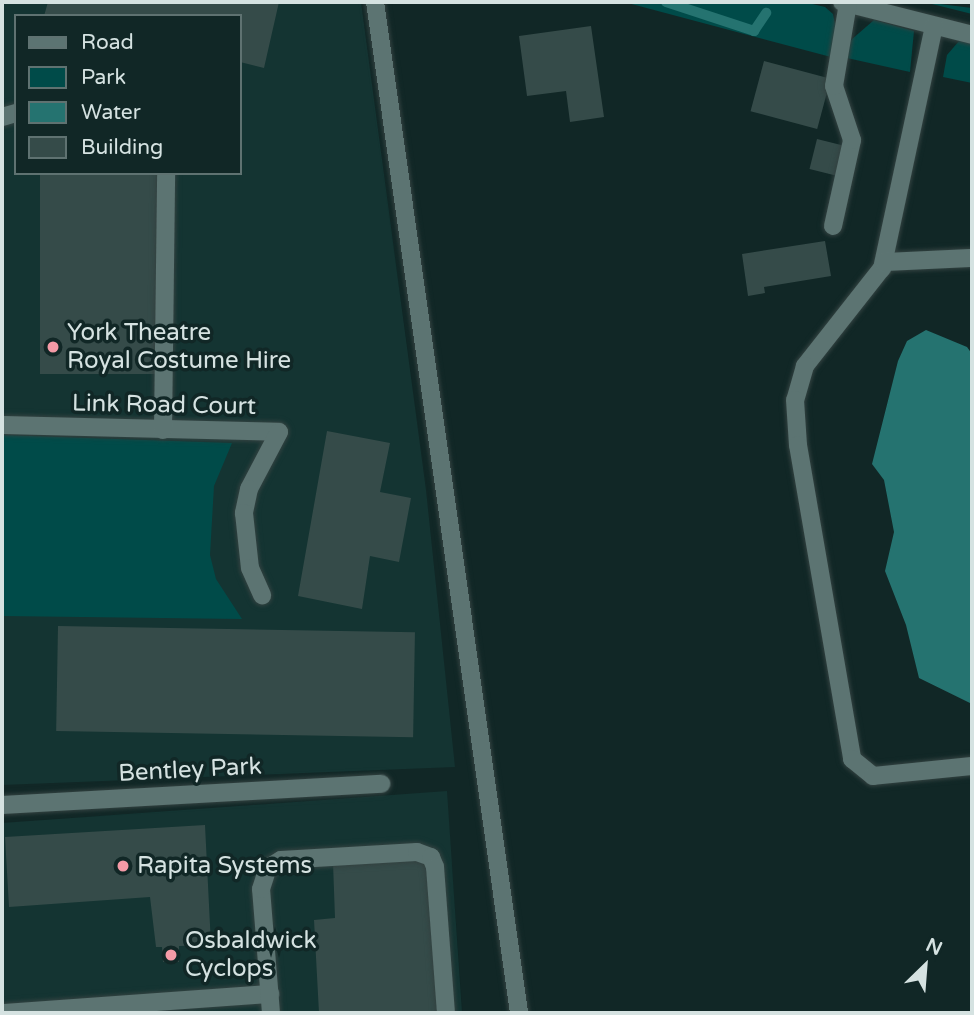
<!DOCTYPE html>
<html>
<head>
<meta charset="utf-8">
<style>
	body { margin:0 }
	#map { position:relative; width:974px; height:1015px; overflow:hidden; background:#112726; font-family:"Varela Round",sans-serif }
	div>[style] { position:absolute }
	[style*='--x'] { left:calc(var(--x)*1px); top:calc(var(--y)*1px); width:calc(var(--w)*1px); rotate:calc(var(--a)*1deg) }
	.built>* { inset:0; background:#143432 }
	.green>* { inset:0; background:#004b49 }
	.water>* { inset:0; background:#257370 }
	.stream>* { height:10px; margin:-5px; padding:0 5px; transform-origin:5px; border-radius:5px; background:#257370 }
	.building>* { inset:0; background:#354b49; transform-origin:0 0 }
	.roads { filter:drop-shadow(0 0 2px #334241) drop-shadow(0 0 2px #334241) }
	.minor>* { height:18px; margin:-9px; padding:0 9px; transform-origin:9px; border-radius:9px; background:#5c7472 }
	.dots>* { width:19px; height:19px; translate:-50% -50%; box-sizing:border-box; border:4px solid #112726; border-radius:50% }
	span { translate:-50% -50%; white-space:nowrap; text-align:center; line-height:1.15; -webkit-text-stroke:7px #112726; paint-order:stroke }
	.poi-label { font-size:24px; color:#d5e2e1 }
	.left { translate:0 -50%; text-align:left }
	.street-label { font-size:24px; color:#d5e2e1 }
	.frame { position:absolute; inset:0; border:4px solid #d5e2e1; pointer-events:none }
	.legend { position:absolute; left:14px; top:14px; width:228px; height:161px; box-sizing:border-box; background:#112726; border:2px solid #5f7271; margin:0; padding:9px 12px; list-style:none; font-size:21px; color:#d5e2e1 }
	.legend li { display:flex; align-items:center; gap:14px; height:35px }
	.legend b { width:35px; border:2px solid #5f7271 }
	.north { position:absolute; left:890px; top:931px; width:70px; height:70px; -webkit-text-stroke:5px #112726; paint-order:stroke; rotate:25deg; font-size:19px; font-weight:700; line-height:28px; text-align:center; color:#d5e2e1 }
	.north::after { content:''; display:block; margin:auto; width:24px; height:32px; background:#d5e2e1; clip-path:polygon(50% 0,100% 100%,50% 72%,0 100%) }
</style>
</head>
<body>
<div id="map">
	<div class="built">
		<i style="clip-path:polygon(evenodd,2px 2px,361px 2px,426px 490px,455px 767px,2px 785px,2px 2px,16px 16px,240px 16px,240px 173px,16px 173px,16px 16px)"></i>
		<i style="clip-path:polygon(447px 791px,462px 1013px,2px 1013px,2px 823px)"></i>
	</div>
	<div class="green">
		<i style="clip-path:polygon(624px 2px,804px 2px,825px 7px,833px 14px,836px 29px,831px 57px)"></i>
		<i style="clip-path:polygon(924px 2px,972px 8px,972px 14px)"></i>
		<i style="clip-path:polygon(874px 20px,914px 31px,910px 72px,847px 58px,851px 40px)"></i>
		<i style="clip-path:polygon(959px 41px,972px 44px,972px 83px,943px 77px,947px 55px)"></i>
		<i style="clip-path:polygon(2px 435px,232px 443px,214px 486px,210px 555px,216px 579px,242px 619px,2px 616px)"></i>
	</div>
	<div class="water">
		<i style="clip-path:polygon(926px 330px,967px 347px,972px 354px,972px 704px,919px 678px,906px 625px,885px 571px,894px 532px,884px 480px,872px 464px,898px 361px,907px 341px)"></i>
	</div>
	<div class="stream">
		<i style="--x:666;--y:2;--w:93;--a:18.2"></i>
		<i style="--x:754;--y:31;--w:22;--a:-56"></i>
	</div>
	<div class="building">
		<i style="clip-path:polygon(48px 2px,279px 2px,264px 68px,240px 62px,240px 16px,44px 16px)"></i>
		<i style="clip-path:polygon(591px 26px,604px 117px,570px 122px,566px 91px,527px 96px,519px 36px)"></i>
		<i style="left:764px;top:61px;width:69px;height:52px;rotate:15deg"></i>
		<i style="left:817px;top:139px;width:29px;height:31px;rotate:14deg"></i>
		<i style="left:40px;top:173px;width:117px;height:201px"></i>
		<i style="clip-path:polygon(825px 241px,831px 276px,764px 287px,765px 293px,748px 296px,742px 254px)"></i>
		<i style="clip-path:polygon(327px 431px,390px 443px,380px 492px,411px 498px,399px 562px,370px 556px,362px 609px,298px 596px)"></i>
		<i style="left:58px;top:626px;width:357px;height:105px;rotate:1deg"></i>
		<i style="clip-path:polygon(205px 825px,211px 945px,179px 946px,179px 962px,163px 962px,162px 947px,156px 947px,150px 897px,9px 907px,5px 837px)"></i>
		<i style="clip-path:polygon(427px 857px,439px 1013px,319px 1013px,314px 920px,335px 918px,333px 863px)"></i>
	</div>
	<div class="roads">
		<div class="minor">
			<i style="--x:375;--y:2;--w:1021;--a:81.89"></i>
			<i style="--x:842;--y:2;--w:134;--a:14.2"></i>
			<i style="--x:934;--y:26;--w:248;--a:102.1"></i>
			<i style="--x:882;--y:268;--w:125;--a:128.2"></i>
			<i style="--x:805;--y:366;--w:35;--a:106"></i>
			<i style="--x:795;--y:400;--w:45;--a:86.2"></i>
			<i style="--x:798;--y:445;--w:319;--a:80.2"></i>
			<i style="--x:852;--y:759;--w:27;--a:39"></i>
			<i style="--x:873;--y:776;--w:100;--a:-5.8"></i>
			<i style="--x:2;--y:117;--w:15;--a:-16"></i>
			<i style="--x:833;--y:226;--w:88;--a:-77.5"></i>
			<i style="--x:852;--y:140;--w:57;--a:-108.4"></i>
			<i style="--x:834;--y:86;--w:84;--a:-80.4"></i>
			<i style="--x:884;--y:262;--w:88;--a:-2.6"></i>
			<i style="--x:2;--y:425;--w:277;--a:1.4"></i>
			<i style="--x:279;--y:432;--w:64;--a:117.8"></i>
			<i style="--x:249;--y:489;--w:25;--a:102"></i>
			<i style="--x:244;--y:513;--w:55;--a:83.8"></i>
			<i style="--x:250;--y:568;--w:30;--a:66"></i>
			<i style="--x:163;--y:430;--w:257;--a:-89.3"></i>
			<i style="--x:2;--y:805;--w:380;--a:-3.2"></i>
			<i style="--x:3;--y:1013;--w:268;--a:-4.1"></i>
			<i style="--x:271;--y:1013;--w:124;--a:-94.6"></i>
			<i style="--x:261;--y:889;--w:22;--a:-72"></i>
			<i style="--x:268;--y:868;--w:15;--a:-32"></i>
			<i style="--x:281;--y:860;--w:136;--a:-3.4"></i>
			<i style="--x:417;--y:852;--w:15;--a:20"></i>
			<i style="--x:431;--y:857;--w:11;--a:68"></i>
			<i style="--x:435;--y:867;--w:146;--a:85.7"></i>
		</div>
	</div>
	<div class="dots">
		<i style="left:53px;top:347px;background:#f49aa6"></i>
		<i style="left:123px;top:866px;background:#f49aa6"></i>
		<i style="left:171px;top:955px;background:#f49aa6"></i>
	</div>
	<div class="poi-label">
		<span class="left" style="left:67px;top:347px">York Theatre<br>Royal Costume Hire</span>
		<span class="left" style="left:137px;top:866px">Rapita Systems</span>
		<span class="left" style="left:185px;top:955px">Osbaldwick<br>Cyclops</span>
	</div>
	<div class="street-label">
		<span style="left:164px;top:405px;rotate:1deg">Link Road Court</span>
		<span style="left:190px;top:770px;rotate:-3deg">Bentley Park</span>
	</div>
	<div class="frame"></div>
	<ul class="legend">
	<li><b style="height:9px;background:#5c7472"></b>Road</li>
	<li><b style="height:19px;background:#004b49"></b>Park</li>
	<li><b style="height:19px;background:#257370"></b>Water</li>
	<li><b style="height:19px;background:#354b49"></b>Building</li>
	</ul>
	<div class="north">N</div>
</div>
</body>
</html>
